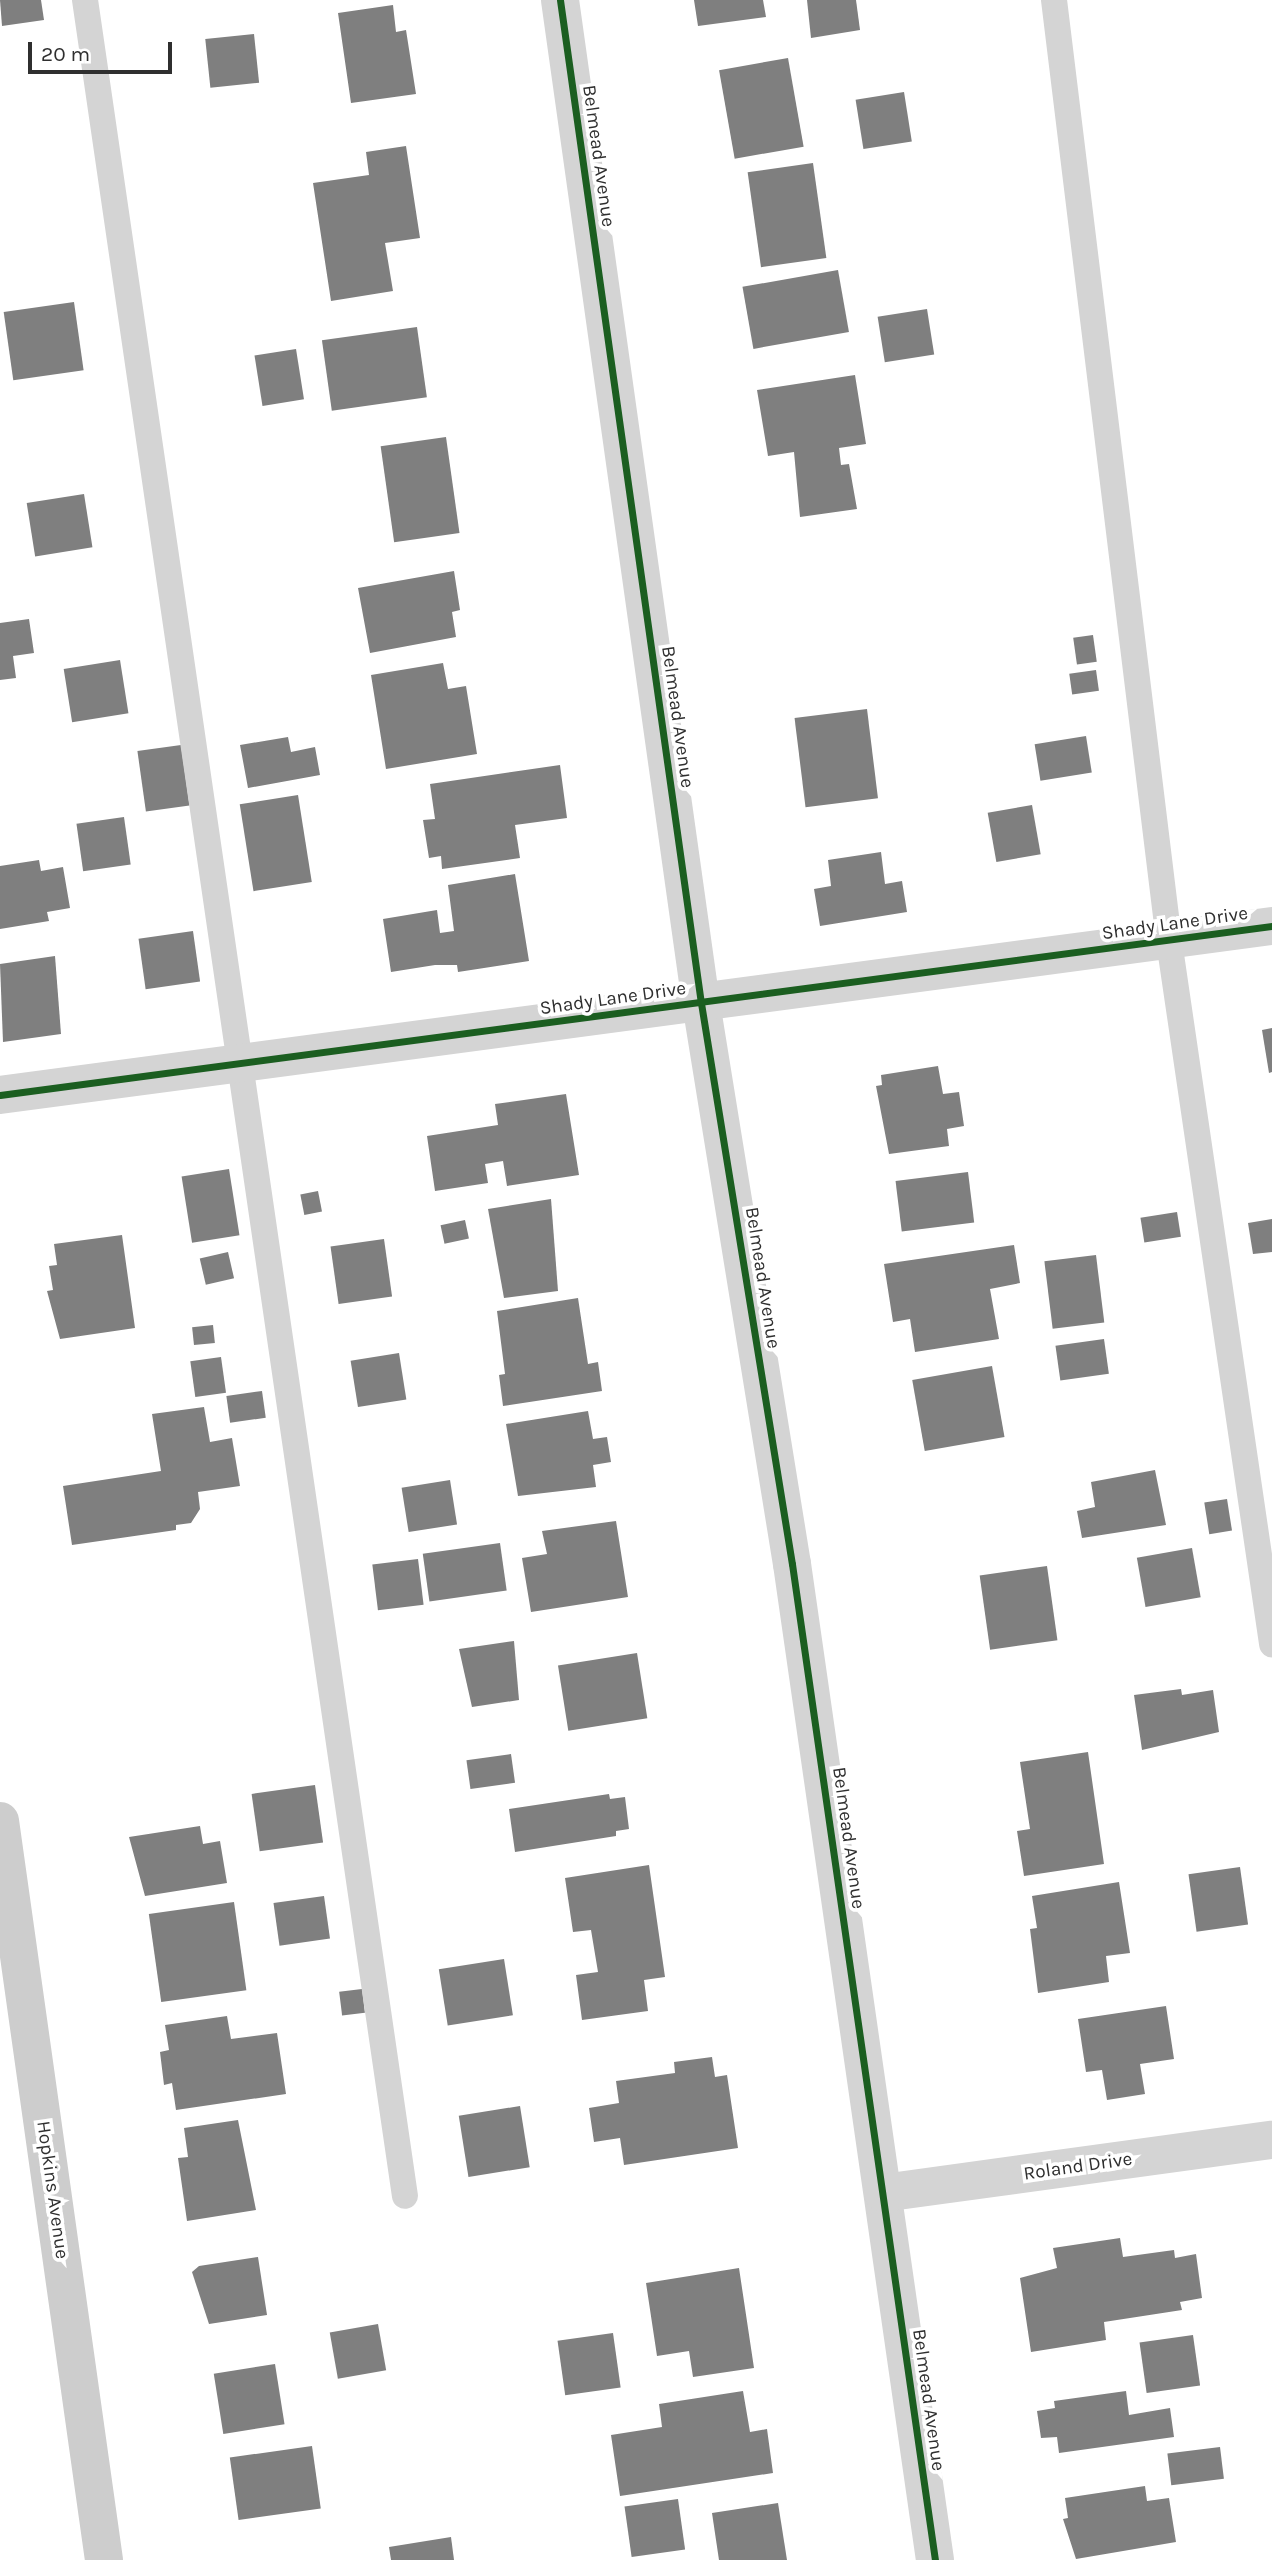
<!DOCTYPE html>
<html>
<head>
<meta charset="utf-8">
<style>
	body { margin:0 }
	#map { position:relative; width:1272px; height:2560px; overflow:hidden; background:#fff; font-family:Karla,sans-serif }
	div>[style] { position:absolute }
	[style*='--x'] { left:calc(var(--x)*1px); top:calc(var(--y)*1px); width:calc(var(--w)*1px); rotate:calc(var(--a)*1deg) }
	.building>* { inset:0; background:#7f7f7f; transform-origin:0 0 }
	.lane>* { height:26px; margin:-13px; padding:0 13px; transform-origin:13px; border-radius:13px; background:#d4d4d4 }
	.street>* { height:38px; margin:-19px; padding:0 19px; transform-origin:19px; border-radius:19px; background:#d4d4d4 }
	.secondary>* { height:38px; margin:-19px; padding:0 19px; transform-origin:19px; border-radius:19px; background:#cdcdcd }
	.cycleway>* { height:7px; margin:-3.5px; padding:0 3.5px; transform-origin:3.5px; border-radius:3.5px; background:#1b5e20 }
	span { translate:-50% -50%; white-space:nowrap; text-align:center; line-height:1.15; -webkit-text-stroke:7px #fff; paint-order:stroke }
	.street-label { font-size:19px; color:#2f2f2f }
	.scale { position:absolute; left:28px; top:42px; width:144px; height:32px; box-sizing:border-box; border:4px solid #2f2f2f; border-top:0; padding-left:9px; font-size:21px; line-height:24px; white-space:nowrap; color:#2f2f2f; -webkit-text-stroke:5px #fff; paint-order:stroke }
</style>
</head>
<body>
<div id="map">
	<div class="building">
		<i style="clip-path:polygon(0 0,41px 0,44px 20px,2px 26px)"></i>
		<i style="clip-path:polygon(694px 0,763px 0,766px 17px,698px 26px)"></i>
		<i style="clip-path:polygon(807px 0,856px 0,860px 30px,811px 38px)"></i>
		<i style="clip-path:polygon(393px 5px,396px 32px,406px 30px,416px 94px,351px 103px,338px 13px)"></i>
		<i style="left:254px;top:34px;width:49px;height:49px;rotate:84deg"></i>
		<i style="left:788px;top:58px;width:90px;height:70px;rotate:80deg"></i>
		<i style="left:904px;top:92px;width:50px;height:49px;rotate:81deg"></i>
		<i style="clip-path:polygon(406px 146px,420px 238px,385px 243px,393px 291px,331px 301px,313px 183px,369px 175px,366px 152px)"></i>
		<i style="left:813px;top:163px;width:96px;height:66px;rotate:82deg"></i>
		<i style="left:838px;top:270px;width:63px;height:97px;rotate:80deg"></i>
		<i style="left:74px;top:302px;width:69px;height:71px;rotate:82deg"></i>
		<i style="left:927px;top:309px;width:46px;height:50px;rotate:81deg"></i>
		<i style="left:417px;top:327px;width:71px;height:96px;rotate:82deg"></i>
		<i style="left:296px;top:349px;width:51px;height:42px;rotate:81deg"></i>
		<i style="clip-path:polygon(855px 375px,866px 444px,839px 448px,841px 465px,849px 464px,857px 509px,800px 517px,794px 452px,768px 456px,757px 390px)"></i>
		<i style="left:446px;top:437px;width:97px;height:66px;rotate:82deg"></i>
		<i style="left:84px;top:494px;width:54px;height:58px;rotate:81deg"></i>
		<i style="clip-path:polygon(454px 571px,460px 610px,452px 612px,456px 637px,370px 653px,358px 588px)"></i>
		<i style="clip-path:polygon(29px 619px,34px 653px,13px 656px,16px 678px,0 680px,0 623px)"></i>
		<i style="left:1093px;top:635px;width:27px;height:20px;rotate:82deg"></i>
		<i style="left:120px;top:660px;width:54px;height:57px;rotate:81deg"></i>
		<i style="clip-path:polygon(443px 663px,448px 689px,466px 686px,477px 754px,386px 769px,371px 675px)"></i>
		<i style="left:1096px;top:670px;width:21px;height:27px;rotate:82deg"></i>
		<i style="left:867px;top:709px;width:90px;height:73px;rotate:83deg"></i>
		<i style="left:1086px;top:736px;width:37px;height:52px;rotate:81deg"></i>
		<i style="clip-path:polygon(288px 737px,291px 752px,315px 747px,320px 775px,248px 788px,240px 745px)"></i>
		<i style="left:181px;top:745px;width:61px;height:44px;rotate:82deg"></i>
		<i style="clip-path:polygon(560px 765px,567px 818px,515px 825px,520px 858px,442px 869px,441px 856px,429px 858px,423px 820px,435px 819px,430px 784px)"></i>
		<i style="left:298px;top:795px;width:88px;height:59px;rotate:81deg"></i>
		<i style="left:1032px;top:805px;width:50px;height:45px;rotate:80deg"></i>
		<i style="left:124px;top:817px;width:48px;height:48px;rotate:82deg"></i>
		<i style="clip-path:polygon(881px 852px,885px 884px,902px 881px,907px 912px,820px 926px,814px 889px,831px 886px,828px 860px)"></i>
		<i style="clip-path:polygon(39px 860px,41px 871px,63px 867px,70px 908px,47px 912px,49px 921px,0 929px,0 866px)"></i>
		<i style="clip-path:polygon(515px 874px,529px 961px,458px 972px,457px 965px,435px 965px,391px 972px,383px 919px,437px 910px,440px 933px,454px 931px,448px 885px)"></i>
		<i style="left:193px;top:931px;width:51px;height:55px;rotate:82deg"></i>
		<i style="clip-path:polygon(55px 956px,61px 1034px,3px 1042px,0 964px)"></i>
		<i style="clip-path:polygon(1272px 1028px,1272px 1072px,1269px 1073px,1262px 1030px)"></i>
		<i style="clip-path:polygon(938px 1066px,943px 1094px,959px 1092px,964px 1126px,947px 1129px,949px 1146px,889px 1154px,876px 1086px,882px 1085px,881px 1075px)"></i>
		<i style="clip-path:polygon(566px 1094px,579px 1175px,507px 1186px,503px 1161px,485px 1164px,488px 1183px,435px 1191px,427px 1136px,498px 1125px,495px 1104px)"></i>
		<i style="left:229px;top:1169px;width:67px;height:48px;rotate:81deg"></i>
		<i style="left:968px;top:1172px;width:51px;height:73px;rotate:83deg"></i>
		<i style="left:318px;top:1191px;width:21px;height:18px;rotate:79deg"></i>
		<i style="clip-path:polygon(551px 1199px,558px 1291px,504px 1298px,488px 1209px)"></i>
		<i style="left:1177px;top:1212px;width:25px;height:37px;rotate:81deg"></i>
		<i style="clip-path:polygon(1272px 1219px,1272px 1252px,1253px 1254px,1248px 1223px)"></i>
		<i style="left:465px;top:1220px;width:19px;height:25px;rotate:78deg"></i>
		<i style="clip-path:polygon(122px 1235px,135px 1328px,60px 1339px,47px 1291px,53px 1290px,49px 1266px,57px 1265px,54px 1244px)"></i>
		<i style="left:384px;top:1239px;width:58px;height:54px;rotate:82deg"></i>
		<i style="clip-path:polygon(1014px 1245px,1020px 1283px,990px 1289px,999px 1339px,915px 1352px,910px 1319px,893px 1322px,884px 1264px)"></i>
		<i style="left:228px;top:1252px;width:27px;height:29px;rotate:77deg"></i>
		<i style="left:1096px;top:1255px;width:68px;height:52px;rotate:83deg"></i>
		<i style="clip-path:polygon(578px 1298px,588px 1364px,598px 1362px,602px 1391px,503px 1406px,499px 1375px,505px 1374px,497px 1311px)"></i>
		<i style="left:213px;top:1325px;width:18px;height:21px;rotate:84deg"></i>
		<i style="left:1104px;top:1339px;width:35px;height:49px;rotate:82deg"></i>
		<i style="left:399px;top:1353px;width:47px;height:49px;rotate:81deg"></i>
		<i style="left:221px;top:1357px;width:36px;height:31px;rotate:82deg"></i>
		<i style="left:992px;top:1366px;width:72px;height:81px;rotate:80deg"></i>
		<i style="left:262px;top:1391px;width:27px;height:36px;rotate:82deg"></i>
		<i style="clip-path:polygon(204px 1407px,210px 1442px,232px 1438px,240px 1486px,198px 1492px,200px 1509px,191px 1523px,176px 1525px,176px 1530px,72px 1545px,63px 1486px,161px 1471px,152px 1414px)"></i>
		<i style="clip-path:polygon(588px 1411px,593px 1439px,607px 1437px,611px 1462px,593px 1465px,596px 1487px,518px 1496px,506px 1424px)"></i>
		<i style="clip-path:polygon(1155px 1470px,1166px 1525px,1082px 1538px,1077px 1511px,1095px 1507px,1091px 1482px)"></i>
		<i style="left:450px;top:1480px;width:45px;height:49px;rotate:81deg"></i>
		<i style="left:1227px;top:1499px;width:32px;height:23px;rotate:81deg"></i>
		<i style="clip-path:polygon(616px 1521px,628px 1597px,531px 1612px,522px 1558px,547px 1554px,542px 1531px)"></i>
		<i style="left:500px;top:1543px;width:48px;height:78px;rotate:82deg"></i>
		<i style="left:1192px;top:1548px;width:50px;height:56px;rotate:80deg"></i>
		<i style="left:418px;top:1559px;width:46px;height:46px;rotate:83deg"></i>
		<i style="left:1047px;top:1566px;width:75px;height:68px;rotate:82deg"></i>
		<i style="clip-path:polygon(514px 1641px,519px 1700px,472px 1707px,459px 1649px)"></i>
		<i style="left:637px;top:1653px;width:66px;height:80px;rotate:81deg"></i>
		<i style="clip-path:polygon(1181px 1689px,1182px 1695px,1213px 1690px,1219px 1732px,1142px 1750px,1134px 1695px)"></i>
		<i style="clip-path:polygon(1088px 1752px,1104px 1864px,1024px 1876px,1017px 1831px,1030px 1829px,1020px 1762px)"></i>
		<i style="left:511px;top:1754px;width:29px;height:45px;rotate:82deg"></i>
		<i style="left:315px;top:1785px;width:58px;height:64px;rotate:82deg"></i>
		<i style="clip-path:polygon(609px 1794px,610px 1799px,625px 1797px,629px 1829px,616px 1831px,616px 1836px,515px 1852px,509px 1809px)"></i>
		<i style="clip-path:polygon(200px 1826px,203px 1844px,220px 1841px,227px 1883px,145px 1896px,129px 1837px)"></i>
		<i style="clip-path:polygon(649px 1865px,665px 1977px,644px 1980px,648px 2011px,582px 2020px,576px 1975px,598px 1972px,591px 1930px,573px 1932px,565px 1878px)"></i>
		<i style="left:1240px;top:1867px;width:58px;height:52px;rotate:82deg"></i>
		<i style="clip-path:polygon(1119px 1882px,1130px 1953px,1106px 1956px,1109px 1982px,1038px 1993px,1030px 1929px,1037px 1928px,1032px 1896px)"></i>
		<i style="left:324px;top:1896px;width:43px;height:51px;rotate:82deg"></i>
		<i style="left:234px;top:1902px;width:89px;height:86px;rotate:82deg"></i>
		<i style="left:504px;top:1959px;width:57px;height:66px;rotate:81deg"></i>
		<i style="left:362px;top:1989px;width:24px;height:23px;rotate:83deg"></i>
		<i style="clip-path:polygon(1166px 2006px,1174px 2059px,1140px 2064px,1145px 2094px,1107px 2100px,1102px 2070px,1086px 2072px,1078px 2019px)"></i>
		<i style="clip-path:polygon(227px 2016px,231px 2039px,277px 2033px,286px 2094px,176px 2110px,172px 2083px,164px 2085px,160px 2052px,169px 2050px,165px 2025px)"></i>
		<i style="clip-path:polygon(712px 2057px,715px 2077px,727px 2075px,738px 2148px,624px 2165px,620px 2138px,594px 2142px,589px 2108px,619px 2103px,616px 2081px,675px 2073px,674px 2062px)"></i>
		<i style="left:520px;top:2106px;width:62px;height:62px;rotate:81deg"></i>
		<i style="clip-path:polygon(238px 2120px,256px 2210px,187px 2221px,178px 2158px,188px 2157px,184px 2128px)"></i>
		<i style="clip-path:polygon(1120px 2238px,1123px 2257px,1174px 2250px,1175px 2258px,1196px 2254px,1202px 2298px,1180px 2302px,1182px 2310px,1104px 2322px,1106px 2340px,1031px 2352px,1020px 2278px,1057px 2268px,1053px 2248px)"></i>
		<i style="clip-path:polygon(258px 2257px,267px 2315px,209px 2324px,192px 2272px,199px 2266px)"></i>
		<i style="clip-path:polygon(739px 2268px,754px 2368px,693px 2377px,689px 2351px,657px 2356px,646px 2283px)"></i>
		<i style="left:378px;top:2324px;width:47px;height:49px;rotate:80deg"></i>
		<i style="left:613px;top:2333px;width:55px;height:56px;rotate:82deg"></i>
		<i style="left:1193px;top:2335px;width:51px;height:54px;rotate:82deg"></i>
		<i style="left:275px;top:2364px;width:61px;height:62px;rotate:81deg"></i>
		<i style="clip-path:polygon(743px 2391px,750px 2432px,767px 2429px,773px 2473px,620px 2496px,611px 2435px,662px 2427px,659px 2404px)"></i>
		<i style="clip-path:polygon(1126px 2391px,1129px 2415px,1170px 2408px,1174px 2437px,1059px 2453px,1057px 2437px,1041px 2438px,1037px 2411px,1055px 2408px,1054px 2401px)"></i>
		<i style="left:312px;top:2446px;width:63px;height:83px;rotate:82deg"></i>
		<i style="left:1220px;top:2447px;width:32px;height:53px;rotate:83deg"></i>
		<i style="clip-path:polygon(1145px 2486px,1147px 2501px,1169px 2498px,1176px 2542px,1076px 2559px,1063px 2519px,1068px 2518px,1065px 2498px)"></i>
		<i style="left:678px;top:2499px;width:51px;height:54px;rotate:82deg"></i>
		<i style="clip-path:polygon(778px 2503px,787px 2560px,719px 2560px,712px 2513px)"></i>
		<i style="clip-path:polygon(451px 2537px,454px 2560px,391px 2560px,389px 2547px)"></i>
	</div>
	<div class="lane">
		<i style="--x:85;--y:0;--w:2219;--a:81.71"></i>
		<i style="--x:1054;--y:0;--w:948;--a:83.03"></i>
		<i style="--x:1169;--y:941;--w:711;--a:81.66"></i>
	</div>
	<div class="street">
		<i style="--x:560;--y:0;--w:1013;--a:82"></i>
		<i style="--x:701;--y:1003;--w:568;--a:80.79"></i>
		<i style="--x:792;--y:1564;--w:1006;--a:81.83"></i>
		<i style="--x:0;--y:1095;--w:1283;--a:-7.57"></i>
		<i style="--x:883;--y:2193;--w:393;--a:-7.8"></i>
	</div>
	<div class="secondary">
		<i style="--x:0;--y:1821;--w:746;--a:81.99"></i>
	</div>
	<div class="cycleway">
		<i style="--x:560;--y:0;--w:1013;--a:82"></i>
		<i style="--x:701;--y:1003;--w:568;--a:80.79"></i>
		<i style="--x:792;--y:1564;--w:1006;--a:81.83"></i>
		<i style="--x:0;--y:1095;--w:1283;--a:-7.57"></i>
	</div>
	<div class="street-label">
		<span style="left:598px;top:156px;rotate:82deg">Belmead Avenue</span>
		<span style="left:677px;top:717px;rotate:82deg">Belmead Avenue</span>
		<span style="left:1175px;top:924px;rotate:-8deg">Shady Lane Drive</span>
		<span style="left:613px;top:999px;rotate:-8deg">Shady Lane Drive</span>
		<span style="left:762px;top:1278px;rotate:81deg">Belmead Avenue</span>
		<span style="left:848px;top:1838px;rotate:82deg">Belmead Avenue</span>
		<span style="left:1078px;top:2167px;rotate:-8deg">Roland Drive</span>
		<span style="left:52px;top:2190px;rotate:82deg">Hopkins Avenue</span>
		<span style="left:928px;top:2400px;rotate:82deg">Belmead Avenue</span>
	</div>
	<div class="scale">20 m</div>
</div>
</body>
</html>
